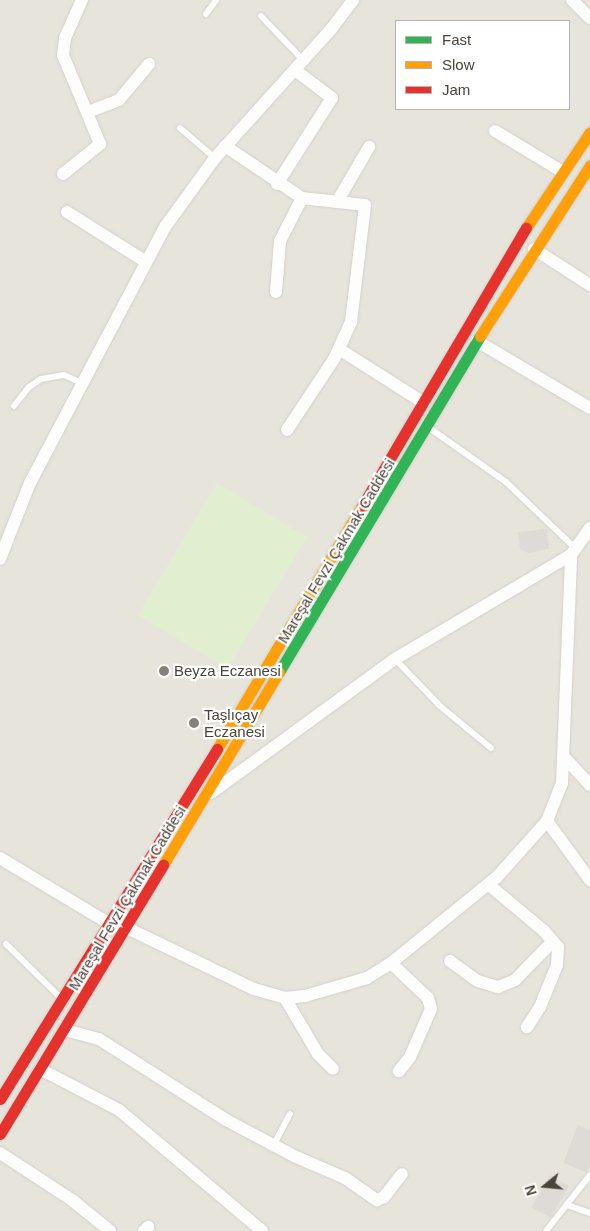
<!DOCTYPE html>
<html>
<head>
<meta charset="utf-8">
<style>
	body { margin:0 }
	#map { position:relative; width:590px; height:1231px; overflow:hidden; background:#f4f2ee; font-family:Arial,sans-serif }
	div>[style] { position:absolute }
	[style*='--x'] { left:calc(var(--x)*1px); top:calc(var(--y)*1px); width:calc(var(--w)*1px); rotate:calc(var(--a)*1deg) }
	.residential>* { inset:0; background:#e7e4dc }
	.green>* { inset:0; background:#e1eecf; transform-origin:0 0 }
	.building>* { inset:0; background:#dedbd6; transform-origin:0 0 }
	.roads { filter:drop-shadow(0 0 1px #d2d0cb) drop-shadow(0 0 1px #d2d0cb) }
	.lane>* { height:6px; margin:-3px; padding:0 3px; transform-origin:3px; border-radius:3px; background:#fdfdfc }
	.street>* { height:12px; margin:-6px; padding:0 6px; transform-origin:6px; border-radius:6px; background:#fdfdfc }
	.fast>* { height:11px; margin:-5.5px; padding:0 5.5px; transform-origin:5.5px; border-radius:5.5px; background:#30b455 }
	.slow>* { height:11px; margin:-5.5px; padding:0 5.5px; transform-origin:5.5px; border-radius:5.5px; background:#ff9f0a }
	.jam>* { height:11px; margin:-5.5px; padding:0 5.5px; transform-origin:5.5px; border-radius:5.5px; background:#e5322d }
	.dots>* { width:14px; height:14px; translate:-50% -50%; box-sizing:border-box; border:2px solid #fff; border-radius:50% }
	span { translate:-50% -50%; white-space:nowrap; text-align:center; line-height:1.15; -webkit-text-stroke:4.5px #fff; paint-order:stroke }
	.street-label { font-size:15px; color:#4b4439 }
	.poi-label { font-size:15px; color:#4b4439 }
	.left { translate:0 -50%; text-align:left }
	.legend { position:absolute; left:395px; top:20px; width:175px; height:90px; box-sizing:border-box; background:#fff; border:1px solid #b7b4b0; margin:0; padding:6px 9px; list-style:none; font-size:15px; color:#4b4439 }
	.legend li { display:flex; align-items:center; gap:10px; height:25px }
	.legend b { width:25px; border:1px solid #b7b4b0 }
	.north { position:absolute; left:520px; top:1161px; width:50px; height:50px; -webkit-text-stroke:4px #fff; paint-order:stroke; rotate:253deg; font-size:14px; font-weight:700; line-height:20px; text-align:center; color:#4b4439 }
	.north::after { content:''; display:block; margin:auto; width:18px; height:22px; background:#4b4439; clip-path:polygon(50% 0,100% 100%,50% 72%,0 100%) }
</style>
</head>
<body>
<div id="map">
	<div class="residential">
		<i style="clip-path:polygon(evenodd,0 0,590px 0,590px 1231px,0 1231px,0 0,396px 21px,569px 21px,569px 109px,396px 109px,396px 21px)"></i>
	</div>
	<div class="green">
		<i style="left:217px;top:483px;width:105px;height:154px;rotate:31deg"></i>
	</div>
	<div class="building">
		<i style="clip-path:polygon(547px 529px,549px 549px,528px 553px,520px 549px,518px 532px)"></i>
		<i style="clip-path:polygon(578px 1125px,590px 1130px,590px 1166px,586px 1172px,563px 1163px)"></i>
		<i style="left:550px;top:1175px;width:22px;height:37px;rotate:30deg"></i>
	</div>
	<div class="roads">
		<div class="lane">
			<i style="--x:206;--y:14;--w:17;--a:-54"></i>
			<i style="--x:261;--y:16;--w:61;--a:46.3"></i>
			<i style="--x:180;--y:128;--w:46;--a:40.6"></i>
			<i style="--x:14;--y:406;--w:24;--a:-52"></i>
			<i style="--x:29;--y:387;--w:14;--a:-34"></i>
			<i style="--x:41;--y:379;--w:23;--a:-10"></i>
			<i style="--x:64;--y:375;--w:20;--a:24"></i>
			<i style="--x:428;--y:427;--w:95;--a:35.2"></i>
			<i style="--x:506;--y:482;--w:95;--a:43.7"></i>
			<i style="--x:395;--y:659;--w:65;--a:46.2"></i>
			<i style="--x:440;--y:706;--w:66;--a:39.5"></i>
			<i style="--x:6;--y:944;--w:76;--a:44.5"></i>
			<i style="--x:273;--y:1146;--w:36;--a:-62"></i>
			<i style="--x:567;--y:1205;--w:24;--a:19"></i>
			<i style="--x:546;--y:1231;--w:71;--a:-51.8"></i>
		</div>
		<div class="street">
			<i style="--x:572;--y:0;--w:25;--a:45"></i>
			<i style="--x:88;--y:112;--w:33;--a:-21"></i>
			<i style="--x:119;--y:100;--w:47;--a:-50.2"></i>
			<i style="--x:495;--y:131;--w:79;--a:31.1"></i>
			<i style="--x:225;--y:146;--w:93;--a:34"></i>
			<i style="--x:302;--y:198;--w:63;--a:6.3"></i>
			<i style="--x:365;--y:205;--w:118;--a:96.8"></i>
			<i style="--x:351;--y:322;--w:41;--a:114.7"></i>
			<i style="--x:334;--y:359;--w:85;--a:123.5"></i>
			<i style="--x:63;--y:174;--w:48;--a:-39"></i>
			<i style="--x:100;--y:144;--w:96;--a:-112.6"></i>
			<i style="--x:63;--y:55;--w:17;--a:-83"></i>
			<i style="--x:65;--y:38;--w:42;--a:-65.9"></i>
			<i style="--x:277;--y:184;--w:102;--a:-57.4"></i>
			<i style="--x:332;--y:98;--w:46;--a:-142.9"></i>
			<i style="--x:337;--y:202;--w:64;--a:-59.8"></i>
			<i style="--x:67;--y:212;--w:93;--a:32.3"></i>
			<i style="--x:534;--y:249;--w:67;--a:32.7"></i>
			<i style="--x:276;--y:292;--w:51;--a:-85.5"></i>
			<i style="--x:280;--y:241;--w:48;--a:-62.9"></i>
			<i style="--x:477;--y:341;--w:131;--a:30.7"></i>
			<i style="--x:339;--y:349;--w:101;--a:32.4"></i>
			<i style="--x:0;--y:559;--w:82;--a:-68.5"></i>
			<i style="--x:30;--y:483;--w:289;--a:-62.2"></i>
			<i style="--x:165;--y:227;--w:85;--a:-54.1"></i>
			<i style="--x:215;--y:158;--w:175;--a:-48"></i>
			<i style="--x:332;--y:28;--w:35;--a:-53"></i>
			<i style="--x:564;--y:757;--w:38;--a:47"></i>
			<i style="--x:211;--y:793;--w:228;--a:-36.1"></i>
			<i style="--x:395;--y:659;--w:204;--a:-30.6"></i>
			<i style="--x:571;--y:555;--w:33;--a:-55"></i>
			<i style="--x:547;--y:821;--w:73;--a:53.9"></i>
			<i style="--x:0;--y:858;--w:128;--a:31"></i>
			<i style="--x:110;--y:924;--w:17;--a:13"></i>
			<i style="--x:127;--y:928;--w:141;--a:25.7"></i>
			<i style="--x:254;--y:989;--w:32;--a:16"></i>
			<i style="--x:285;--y:998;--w:20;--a:-6"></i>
			<i style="--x:305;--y:996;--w:65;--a:-16.2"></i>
			<i style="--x:367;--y:978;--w:28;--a:-32"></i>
			<i style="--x:391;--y:963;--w:136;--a:-39.1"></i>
			<i style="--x:497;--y:877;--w:75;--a:-48.2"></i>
			<i style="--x:547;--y:821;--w:41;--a:-68.5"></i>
			<i style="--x:562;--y:783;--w:228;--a:-87.7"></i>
			<i style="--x:489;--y:885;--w:72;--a:39.9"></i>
			<i style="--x:544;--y:931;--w:21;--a:49"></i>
			<i style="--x:558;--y:947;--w:18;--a:93"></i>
			<i style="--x:557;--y:965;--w:45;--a:112"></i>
			<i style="--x:540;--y:1007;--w:24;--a:123"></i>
			<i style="--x:450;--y:961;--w:34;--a:36"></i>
			<i style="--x:478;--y:981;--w:21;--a:17"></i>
			<i style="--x:498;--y:987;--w:18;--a:-22"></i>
			<i style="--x:515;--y:980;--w:54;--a:-45.7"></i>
			<i style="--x:391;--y:963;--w:51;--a:43.4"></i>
			<i style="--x:428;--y:998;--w:11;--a:75"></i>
			<i style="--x:431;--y:1009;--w:52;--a:113.6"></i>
			<i style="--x:410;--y:1057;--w:18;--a:128"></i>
			<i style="--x:285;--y:998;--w:65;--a:59.5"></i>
			<i style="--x:318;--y:1054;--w:21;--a:45"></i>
			<i style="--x:65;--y:1030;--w:35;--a:15"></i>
			<i style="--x:99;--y:1039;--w:151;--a:32.5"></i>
			<i style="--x:226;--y:1120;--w:77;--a:27.9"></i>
			<i style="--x:294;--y:1156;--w:56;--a:23.3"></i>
			<i style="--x:345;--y:1178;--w:39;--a:35"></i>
			<i style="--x:377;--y:1200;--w:8;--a:-23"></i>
			<i style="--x:384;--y:1197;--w:29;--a:-52"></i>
			<i style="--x:40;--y:1069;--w:89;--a:27.4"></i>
			<i style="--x:119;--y:1110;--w:187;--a:40.2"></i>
			<i style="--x:0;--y:1153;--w:86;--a:33.1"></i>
			<i style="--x:72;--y:1200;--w:49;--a:39.2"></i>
			<i style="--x:144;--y:1231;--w:6;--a:-45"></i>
		</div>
		<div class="fast">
			<i style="--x:279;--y:672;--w:392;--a:-59.1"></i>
		</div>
		<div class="slow">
			<i style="--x:526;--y:228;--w:115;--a:-56.3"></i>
			<i style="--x:480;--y:336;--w:203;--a:-57.2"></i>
			<i style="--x:217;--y:749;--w:283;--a:-59.2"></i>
			<i style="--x:163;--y:865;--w:225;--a:-59"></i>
		</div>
		<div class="jam">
			<i style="--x:362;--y:506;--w:323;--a:-59.5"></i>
			<i style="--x:0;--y:1099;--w:412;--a:-58.2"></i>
			<i style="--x:0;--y:1134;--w:315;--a:-58.8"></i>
		</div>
	</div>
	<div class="dots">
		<i style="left:164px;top:671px;background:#868178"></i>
		<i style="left:194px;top:723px;background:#868178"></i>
	</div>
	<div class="street-label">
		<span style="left:336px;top:551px;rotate:-59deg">Mareşal Fevzi Çakmak Caddesi</span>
		<span style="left:127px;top:898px;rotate:-59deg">Mareşal Fevzi Çakmak Caddesi</span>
	</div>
	<div class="poi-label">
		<span class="left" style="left:174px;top:671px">Beyza Eczanesi</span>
		<span class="left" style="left:204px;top:723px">Taşlıçay<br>Eczanesi</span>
	</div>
	<ul class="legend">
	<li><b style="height:6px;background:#30b455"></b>Fast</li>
	<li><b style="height:6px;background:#ff9f0a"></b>Slow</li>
	<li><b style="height:6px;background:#e5322d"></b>Jam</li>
	</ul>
	<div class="north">N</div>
</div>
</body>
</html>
